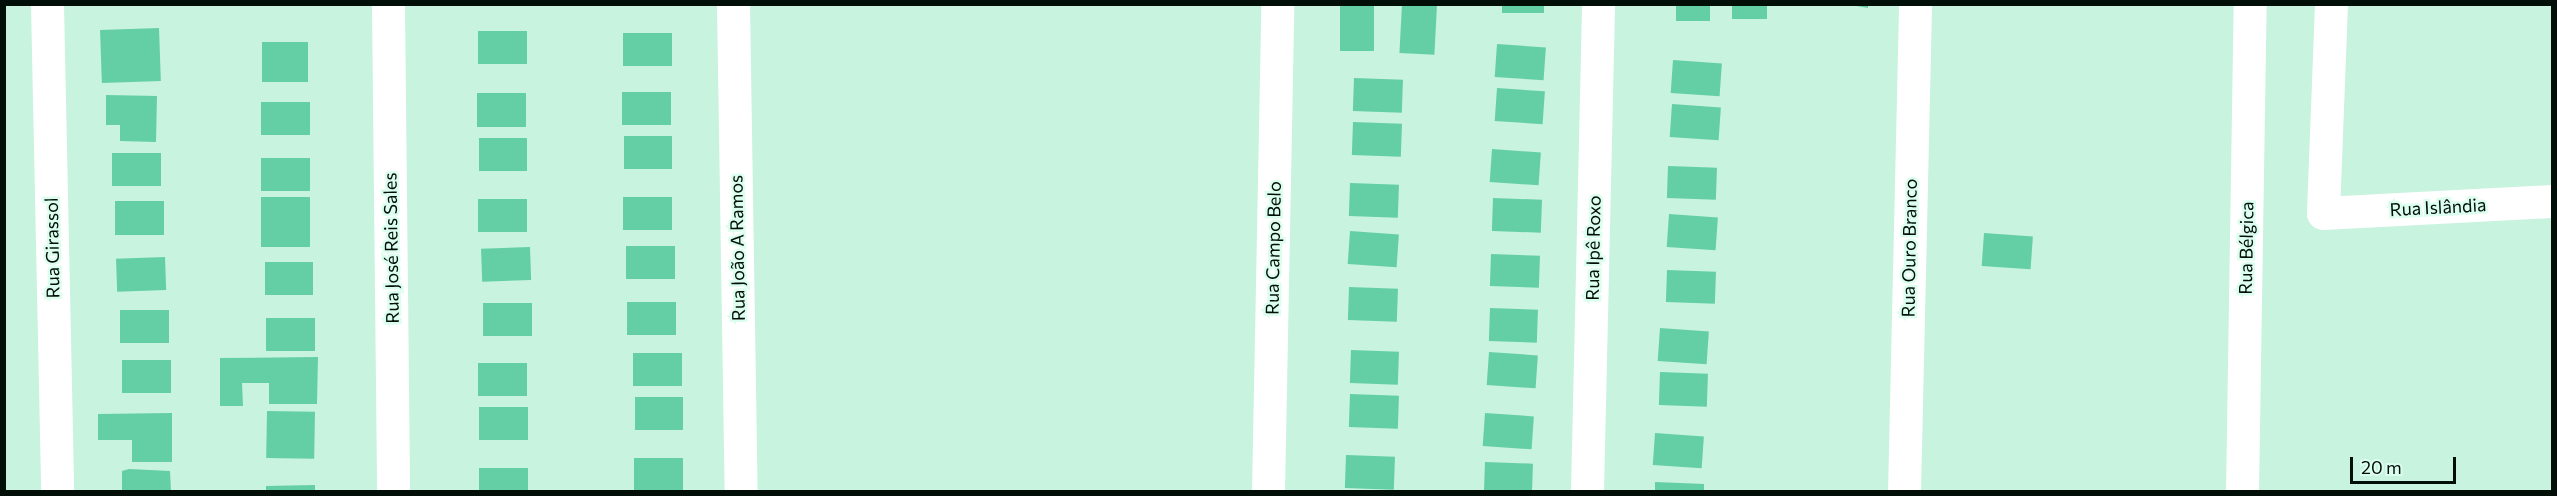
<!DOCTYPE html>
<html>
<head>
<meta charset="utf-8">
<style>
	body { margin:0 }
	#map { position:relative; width:2557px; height:496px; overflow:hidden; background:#c8f3df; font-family:Commissioner,sans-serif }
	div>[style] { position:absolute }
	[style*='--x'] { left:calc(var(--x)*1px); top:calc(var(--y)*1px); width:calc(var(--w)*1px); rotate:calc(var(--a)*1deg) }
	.building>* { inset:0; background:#64cfa5; transform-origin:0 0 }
	.street>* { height:33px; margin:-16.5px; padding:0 16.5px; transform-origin:16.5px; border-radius:16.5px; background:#fff }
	span { translate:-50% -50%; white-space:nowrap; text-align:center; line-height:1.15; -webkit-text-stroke:5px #dcfeee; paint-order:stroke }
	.street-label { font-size:18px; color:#020f09 }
	.frame { position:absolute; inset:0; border:6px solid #020f09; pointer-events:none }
	.scale { position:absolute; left:2350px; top:457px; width:106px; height:27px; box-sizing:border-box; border:3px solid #020f09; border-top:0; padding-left:8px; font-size:18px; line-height:21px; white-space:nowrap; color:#020f09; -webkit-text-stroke:4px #dcfeee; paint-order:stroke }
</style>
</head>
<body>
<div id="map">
	<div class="building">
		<i style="left:1340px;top:4px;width:34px;height:47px"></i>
		<i style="left:1402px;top:4px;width:35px;height:49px;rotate:3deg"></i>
		<i style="left:1676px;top:4px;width:34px;height:17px"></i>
		<i style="left:1732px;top:4px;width:35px;height:15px"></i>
		<i style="clip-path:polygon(1845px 4px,1868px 4px,1868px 8px)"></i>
		<i style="left:1502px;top:5px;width:42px;height:8px"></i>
		<i style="left:159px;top:28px;width:53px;height:59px;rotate:88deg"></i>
		<i style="left:527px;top:31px;width:33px;height:49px;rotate:90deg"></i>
		<i style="left:623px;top:33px;width:49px;height:33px"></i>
		<i style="left:262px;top:42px;width:46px;height:40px"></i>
		<i style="left:1497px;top:44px;width:49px;height:33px;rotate:4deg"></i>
		<i style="left:1673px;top:60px;width:49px;height:33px;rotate:4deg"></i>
		<i style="left:1354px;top:78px;width:49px;height:33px;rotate:2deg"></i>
		<i style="left:1497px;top:88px;width:48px;height:33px;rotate:4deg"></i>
		<i style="left:622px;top:92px;width:49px;height:33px"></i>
		<i style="left:526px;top:93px;width:34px;height:49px;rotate:90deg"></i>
		<i style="clip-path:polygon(106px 95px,157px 96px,156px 142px,120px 141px,120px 125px,106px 125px)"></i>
		<i style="left:261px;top:102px;width:49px;height:33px"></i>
		<i style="left:1672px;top:104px;width:49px;height:33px;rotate:4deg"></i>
		<i style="left:1353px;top:122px;width:49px;height:33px;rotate:2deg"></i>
		<i style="left:624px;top:136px;width:48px;height:33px"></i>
		<i style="left:479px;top:138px;width:48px;height:33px"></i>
		<i style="left:1492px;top:149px;width:49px;height:33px;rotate:4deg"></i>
		<i style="left:112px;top:153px;width:49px;height:33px"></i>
		<i style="left:310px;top:158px;width:33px;height:49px;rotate:90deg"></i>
		<i style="left:1668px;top:166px;width:49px;height:32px;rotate:2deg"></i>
		<i style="left:1350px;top:183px;width:49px;height:33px;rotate:2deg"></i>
		<i style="left:261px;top:197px;width:49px;height:50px"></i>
		<i style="left:672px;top:197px;width:33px;height:49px;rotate:90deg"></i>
		<i style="left:1493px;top:198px;width:49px;height:33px;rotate:2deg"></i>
		<i style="left:478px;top:199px;width:49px;height:33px"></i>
		<i style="left:164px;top:201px;width:34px;height:49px;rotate:90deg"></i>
		<i style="left:1669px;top:214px;width:49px;height:33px;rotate:4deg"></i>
		<i style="left:1350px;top:231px;width:49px;height:33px;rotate:4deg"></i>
		<i style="left:1984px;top:233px;width:49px;height:33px;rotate:4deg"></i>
		<i style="left:626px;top:246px;width:49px;height:33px"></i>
		<i style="left:530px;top:247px;width:33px;height:49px;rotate:88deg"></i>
		<i style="left:1491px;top:254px;width:49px;height:32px;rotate:2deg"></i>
		<i style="left:165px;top:257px;width:33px;height:49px;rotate:88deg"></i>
		<i style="left:265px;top:262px;width:48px;height:33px"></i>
		<i style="left:1667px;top:270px;width:49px;height:32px;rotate:2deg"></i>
		<i style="left:1349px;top:287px;width:49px;height:33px;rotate:2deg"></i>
		<i style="left:627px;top:302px;width:49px;height:33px"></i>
		<i style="left:483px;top:303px;width:49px;height:33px"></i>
		<i style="left:1490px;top:308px;width:48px;height:33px;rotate:2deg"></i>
		<i style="left:120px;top:310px;width:49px;height:33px"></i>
		<i style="left:266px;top:318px;width:49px;height:33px"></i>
		<i style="left:1660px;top:328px;width:49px;height:33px;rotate:4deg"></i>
		<i style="left:1351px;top:350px;width:48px;height:33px;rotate:2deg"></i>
		<i style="left:1489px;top:352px;width:49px;height:33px;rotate:4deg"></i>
		<i style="left:633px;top:353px;width:49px;height:33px"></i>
		<i style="clip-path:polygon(318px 357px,317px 404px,269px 404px,269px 383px,242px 383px,243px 406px,220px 406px,220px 358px)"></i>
		<i style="left:122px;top:360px;width:49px;height:33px"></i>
		<i style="left:478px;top:363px;width:49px;height:33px"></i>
		<i style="left:1660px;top:372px;width:48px;height:33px;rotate:2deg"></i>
		<i style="left:1350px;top:394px;width:49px;height:33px;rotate:2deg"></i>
		<i style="left:635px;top:397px;width:48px;height:33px"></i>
		<i style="left:479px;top:407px;width:49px;height:33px"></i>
		<i style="left:267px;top:411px;width:48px;height:47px;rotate:1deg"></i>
		<i style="clip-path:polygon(172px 413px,172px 462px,132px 462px,132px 440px,98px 440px,98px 414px)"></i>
		<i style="left:1485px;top:413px;width:49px;height:33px;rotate:4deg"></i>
		<i style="left:1655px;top:433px;width:49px;height:32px;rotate:4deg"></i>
		<i style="left:1346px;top:455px;width:49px;height:33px;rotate:2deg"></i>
		<i style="left:634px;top:458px;width:49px;height:33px"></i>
		<i style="left:1485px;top:462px;width:48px;height:30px;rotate:2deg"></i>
		<i style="left:479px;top:468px;width:49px;height:24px"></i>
		<i style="clip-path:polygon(129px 469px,170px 471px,171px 492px,122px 492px,122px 471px)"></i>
		<i style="clip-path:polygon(1655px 482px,1704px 484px,1704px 492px,1655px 492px)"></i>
		<i style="clip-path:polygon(315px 485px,315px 492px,266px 492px,266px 486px)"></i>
	</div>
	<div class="street">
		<i style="--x:47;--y:4;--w:488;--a:88.8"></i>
		<i style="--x:388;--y:4;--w:488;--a:89.4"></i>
		<i style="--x:733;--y:4;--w:488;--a:89.1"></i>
		<i style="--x:2331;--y:4;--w:209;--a:92.2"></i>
		<i style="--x:2323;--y:213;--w:229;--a:-3"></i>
		<i style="--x:1268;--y:492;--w:488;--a:-88.9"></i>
		<i style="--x:1587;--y:492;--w:488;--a:-88.7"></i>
		<i style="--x:1904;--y:492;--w:488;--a:-88.7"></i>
		<i style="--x:2242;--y:492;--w:488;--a:-89.1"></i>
	</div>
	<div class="street-label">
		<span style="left:2438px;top:207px;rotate:-3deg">Rua Islândia</span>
		<span style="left:52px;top:248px;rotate:-91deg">Rua Girassol</span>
		<span style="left:391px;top:248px;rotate:-91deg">Rua José Reis Sales</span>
		<span style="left:737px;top:248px;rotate:-91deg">Rua João A Ramos</span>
		<span style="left:1273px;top:248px;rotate:-89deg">Rua Campo Belo</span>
		<span style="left:1593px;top:248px;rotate:-89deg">Rua Ipê Roxo</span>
		<span style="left:1909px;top:248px;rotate:-89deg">Rua Ouro Branco</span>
		<span style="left:2246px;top:248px;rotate:-89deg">Rua Bélgica</span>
	</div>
	<div class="frame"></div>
	<div class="scale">20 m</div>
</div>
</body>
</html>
